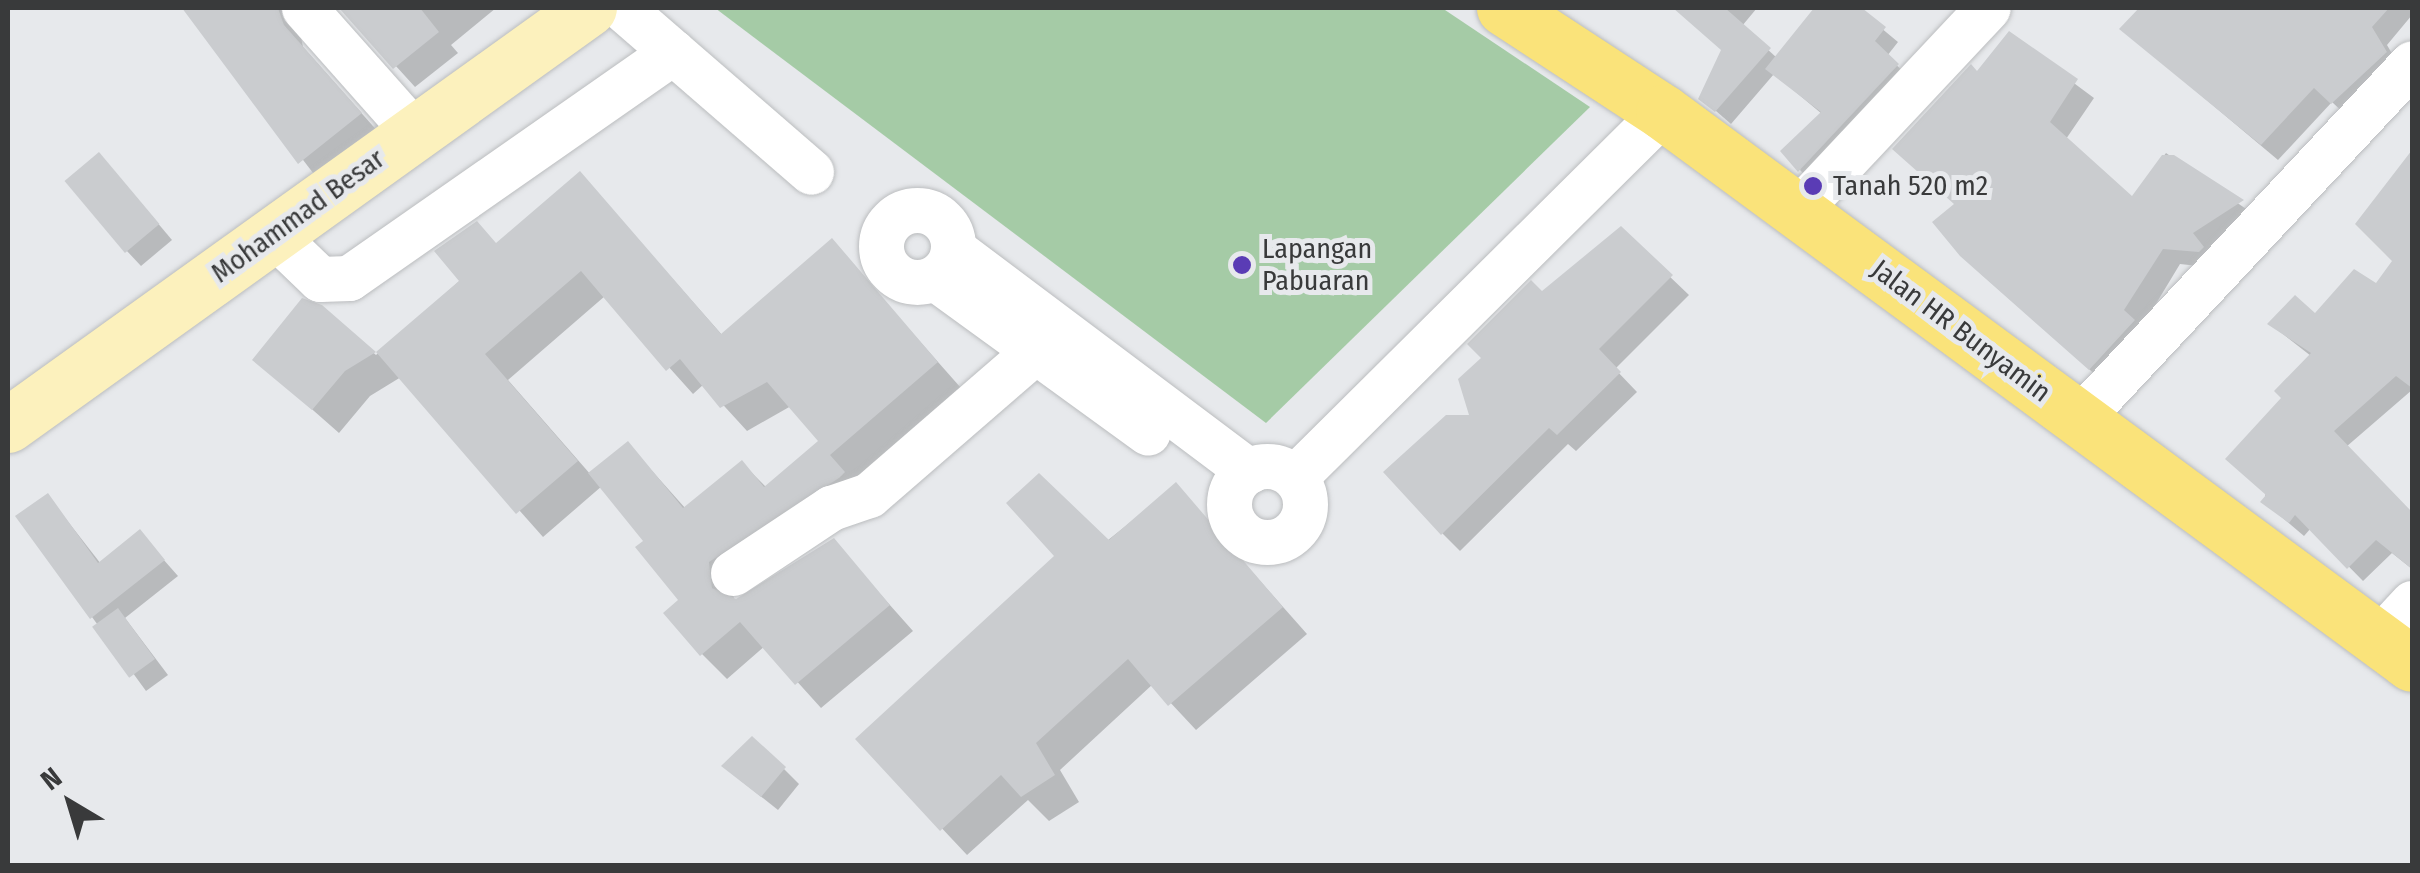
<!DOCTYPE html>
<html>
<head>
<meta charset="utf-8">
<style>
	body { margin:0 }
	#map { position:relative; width:2420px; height:873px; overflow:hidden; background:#e7e9ec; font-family:"Fira Sans Condensed",sans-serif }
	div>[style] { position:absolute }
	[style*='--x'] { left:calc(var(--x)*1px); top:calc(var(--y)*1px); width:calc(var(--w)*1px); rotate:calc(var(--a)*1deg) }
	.green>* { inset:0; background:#a5cba6 }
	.shadow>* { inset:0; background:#0003 }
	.building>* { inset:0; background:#cacccf; transform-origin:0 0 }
	.roads { filter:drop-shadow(0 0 2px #bbbdbf) drop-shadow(0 0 2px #bbbdbf) }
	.street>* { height:45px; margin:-22.5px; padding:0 22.5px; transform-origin:22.5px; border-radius:22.5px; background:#fff }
	.street>.ring { margin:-22.5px; padding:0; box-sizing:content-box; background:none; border:45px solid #fff; border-radius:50% }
	.secondary>* { height:55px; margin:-27.5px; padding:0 27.5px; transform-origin:27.5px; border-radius:27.5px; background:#fcf1bd }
	.primary>* { height:55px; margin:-27.5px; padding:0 27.5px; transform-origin:27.5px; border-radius:27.5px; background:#fae37a }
	.dots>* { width:28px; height:28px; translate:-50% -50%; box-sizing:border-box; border:5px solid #e7e9ec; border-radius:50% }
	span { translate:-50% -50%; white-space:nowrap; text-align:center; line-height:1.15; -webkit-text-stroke:10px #e7e9ec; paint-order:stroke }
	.poi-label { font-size:28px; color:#393a3b }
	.left { translate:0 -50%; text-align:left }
	.street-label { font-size:28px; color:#393a3b }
	.frame { position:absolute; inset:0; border:10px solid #393a3b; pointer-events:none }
	.north { position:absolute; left:20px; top:753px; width:100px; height:100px; -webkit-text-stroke:8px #e7e9ec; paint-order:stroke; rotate:322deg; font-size:28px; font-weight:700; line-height:40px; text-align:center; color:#393a3b }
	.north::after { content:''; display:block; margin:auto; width:35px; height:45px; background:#393a3b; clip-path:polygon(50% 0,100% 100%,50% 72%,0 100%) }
</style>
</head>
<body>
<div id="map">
	<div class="green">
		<i style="clip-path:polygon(715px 8px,1442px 8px,1590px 107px,1266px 423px)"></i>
	</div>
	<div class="shadow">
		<i style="clip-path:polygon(186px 8px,308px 8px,298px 22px,303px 47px,380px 134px,320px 182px)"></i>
		<i style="clip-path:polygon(343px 8px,340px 8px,496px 8px,451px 45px,458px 53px,415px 87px)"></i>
		<i style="clip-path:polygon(1676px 8px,1757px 8px,1742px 26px,1777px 58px,1818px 8px,1857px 8px,1898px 42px,1887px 56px,1911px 79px,1813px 183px,1800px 170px,1822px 114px,1774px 74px,1731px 124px,1701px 98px,1724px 51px)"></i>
		<i style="clip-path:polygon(2142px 8px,2412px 8px,2412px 15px,2387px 45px,2401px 69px,2349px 118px,2332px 102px,2278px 160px,2122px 29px)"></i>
		<i style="clip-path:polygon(2009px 35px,2094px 98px,2066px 139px,2132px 199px,2166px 153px,2259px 218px,2216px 268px,2180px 264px,2107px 385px,1980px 273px,1957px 205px,1977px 75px)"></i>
		<i style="clip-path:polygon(2412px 154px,2412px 390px,2346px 447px,2412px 515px,2412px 569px,2392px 553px,2363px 581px,2311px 528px,2304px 536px,2264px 502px,2284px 398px,2311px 356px,2270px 324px,2315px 316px,2376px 286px,2395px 261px,2358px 224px)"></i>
		<i style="clip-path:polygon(114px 171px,172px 240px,141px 266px,126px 250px)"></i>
		<i style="clip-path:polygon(evenodd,580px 174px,723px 336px,832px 242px,961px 388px,733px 587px,734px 603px,833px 541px,913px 631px,821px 708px,765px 646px,727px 679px,702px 654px,681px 600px,647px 541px,602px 486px,543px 537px,401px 377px,370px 396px,339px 433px,256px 360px,321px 307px,376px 355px,580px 174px,605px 296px,693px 394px,704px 384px,747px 431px,791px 406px,821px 441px,767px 488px,742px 463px,686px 509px,628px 444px,591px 475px,508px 380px,605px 296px)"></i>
		<i style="clip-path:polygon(1621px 230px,1689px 295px,1615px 369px,1637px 392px,1576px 451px,1568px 444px,1460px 551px,1442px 533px,1472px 418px,1542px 294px)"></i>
		<i style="clip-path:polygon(1176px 486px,1307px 634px,1196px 730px,1153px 684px,1060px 770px,1079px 802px,1049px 821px,1028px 800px,967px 855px,858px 739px)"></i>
		<i style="clip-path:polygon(48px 496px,101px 564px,140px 533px,178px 576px,125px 618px,168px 675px,146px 691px,92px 617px)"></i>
		<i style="clip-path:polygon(784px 769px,799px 784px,778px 810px,740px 780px)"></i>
	</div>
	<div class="building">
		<i style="clip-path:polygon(182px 8px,278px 8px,284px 25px,362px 113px,298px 164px)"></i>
		<i style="clip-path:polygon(339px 8px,420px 8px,439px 32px,393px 69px)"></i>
		<i style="clip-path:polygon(1673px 8px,1725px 8px,1771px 48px,1715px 112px,1698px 99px,1721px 50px)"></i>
		<i style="clip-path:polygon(1814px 8px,1862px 8px,1886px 27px,1875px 41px,1899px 64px,1798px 172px,1780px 151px,1821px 112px,1765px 69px)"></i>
		<i style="clip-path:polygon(2139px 8px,2389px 8px,2372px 27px,2387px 52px,2331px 104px,2314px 88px,2261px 145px,2119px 29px)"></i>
		<i style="clip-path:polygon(2009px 31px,2078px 79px,2050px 122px,2132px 196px,2162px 155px,2174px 155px,2244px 200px,2193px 233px,2204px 247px,2199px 252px,2163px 249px,2124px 310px,2135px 320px,2089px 370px,1960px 256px,1932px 222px,1954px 204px,1892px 149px,1971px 64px,1977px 71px)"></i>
		<i style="clip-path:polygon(2412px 150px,2412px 388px,2396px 376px,2334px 431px,2412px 512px,2412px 569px,2376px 540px,2347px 569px,2295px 515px,2289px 523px,2260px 502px,2266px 495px,2225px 459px,2281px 398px,2274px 391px,2311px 353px,2267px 324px,2295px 295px,2315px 313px,2354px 269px,2376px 283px,2392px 261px,2355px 224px)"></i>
		<i style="left:99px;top:152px;width:94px;height:45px;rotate:50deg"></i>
		<i style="clip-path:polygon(580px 171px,721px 334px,832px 238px,938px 362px,830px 455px,845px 472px,839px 478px,709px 562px,712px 588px,736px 599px,834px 538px,890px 605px,795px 685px,740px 622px,700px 656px,663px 613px,678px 600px,635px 547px,643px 541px,588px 473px,628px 441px,683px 508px,742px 460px,764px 487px,818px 441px,767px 382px,720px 408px,680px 359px,666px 371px,581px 271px,485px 354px,578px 461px,516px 514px,376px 352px,459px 281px,434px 251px,477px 221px,496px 243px)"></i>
		<i style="clip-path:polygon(1621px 226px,1673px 275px,1599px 349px,1621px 372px,1557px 435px,1549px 428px,1441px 535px,1383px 472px,1446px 415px,1469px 415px,1458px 379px,1481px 358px,1467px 344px,1531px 280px,1542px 291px)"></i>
		<i style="clip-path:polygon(302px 298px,322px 305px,376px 352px,345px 371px,312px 410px,252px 360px)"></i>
		<i style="clip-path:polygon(1039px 473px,1109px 540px,1176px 482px,1283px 607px,1168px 706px,1128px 659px,1036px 743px,1055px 775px,1021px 797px,1001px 775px,940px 831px,855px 739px,1054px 556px,1006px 503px)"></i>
		<i style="clip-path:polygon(48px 493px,98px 563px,140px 529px,165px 560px,90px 619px,15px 516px)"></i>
		<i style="left:118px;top:608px;width:63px;height:32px;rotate:54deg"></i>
		<i style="clip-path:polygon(752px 736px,786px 767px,761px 797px,721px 766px)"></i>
	</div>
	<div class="roads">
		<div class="street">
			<i style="--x:304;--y:8;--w:167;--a:48.4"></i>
			<i style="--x:622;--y:8;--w:250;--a:40.9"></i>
			<i class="ring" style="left:881px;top:210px;width:27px;height:27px"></i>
			<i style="--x:1798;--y:210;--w:277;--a:-46.8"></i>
			<i style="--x:273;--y:234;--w:65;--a:43.8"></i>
			<i style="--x:320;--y:279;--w:29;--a:-2"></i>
			<i style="--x:349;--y:278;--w:395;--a:-34.9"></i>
			<i style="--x:953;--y:249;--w:370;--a:36.9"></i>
			<i style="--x:935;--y:278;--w:263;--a:36"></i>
			<i style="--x:2079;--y:419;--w:487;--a:-46.9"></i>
			<i class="ring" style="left:1229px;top:466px;width:31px;height:31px"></i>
			<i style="--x:1295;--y:477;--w:518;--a:-44.77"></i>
			<i style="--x:733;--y:573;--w:118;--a:-33.6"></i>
			<i style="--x:831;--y:508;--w:40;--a:-18.9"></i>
			<i style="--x:869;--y:495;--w:220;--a:-40.9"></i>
			<i style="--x:2379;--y:639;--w:49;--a:-47.5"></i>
		</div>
		<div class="secondary">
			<i style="--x:8;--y:425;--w:715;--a:-35.67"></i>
		</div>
		<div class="primary">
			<i style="--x:1504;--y:8;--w:190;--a:33.2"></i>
			<i style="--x:1663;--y:112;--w:930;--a:36.39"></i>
		</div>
	</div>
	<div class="dots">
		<i style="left:1813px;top:186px;background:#5a3cb5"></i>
		<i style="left:1242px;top:265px;background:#5a3cb5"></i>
	</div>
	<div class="poi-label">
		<span class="left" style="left:1833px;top:186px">Tanah 520 m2</span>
		<span class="left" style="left:1262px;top:265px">Lapangan<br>Pabuaran</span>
	</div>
	<div class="street-label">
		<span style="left:298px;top:216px;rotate:-36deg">Mohammad Besar</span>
		<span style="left:1961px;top:331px;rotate:37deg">Jalan HR Bunyamin</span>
	</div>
	<div class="frame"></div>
	<div class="north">N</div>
</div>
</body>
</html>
